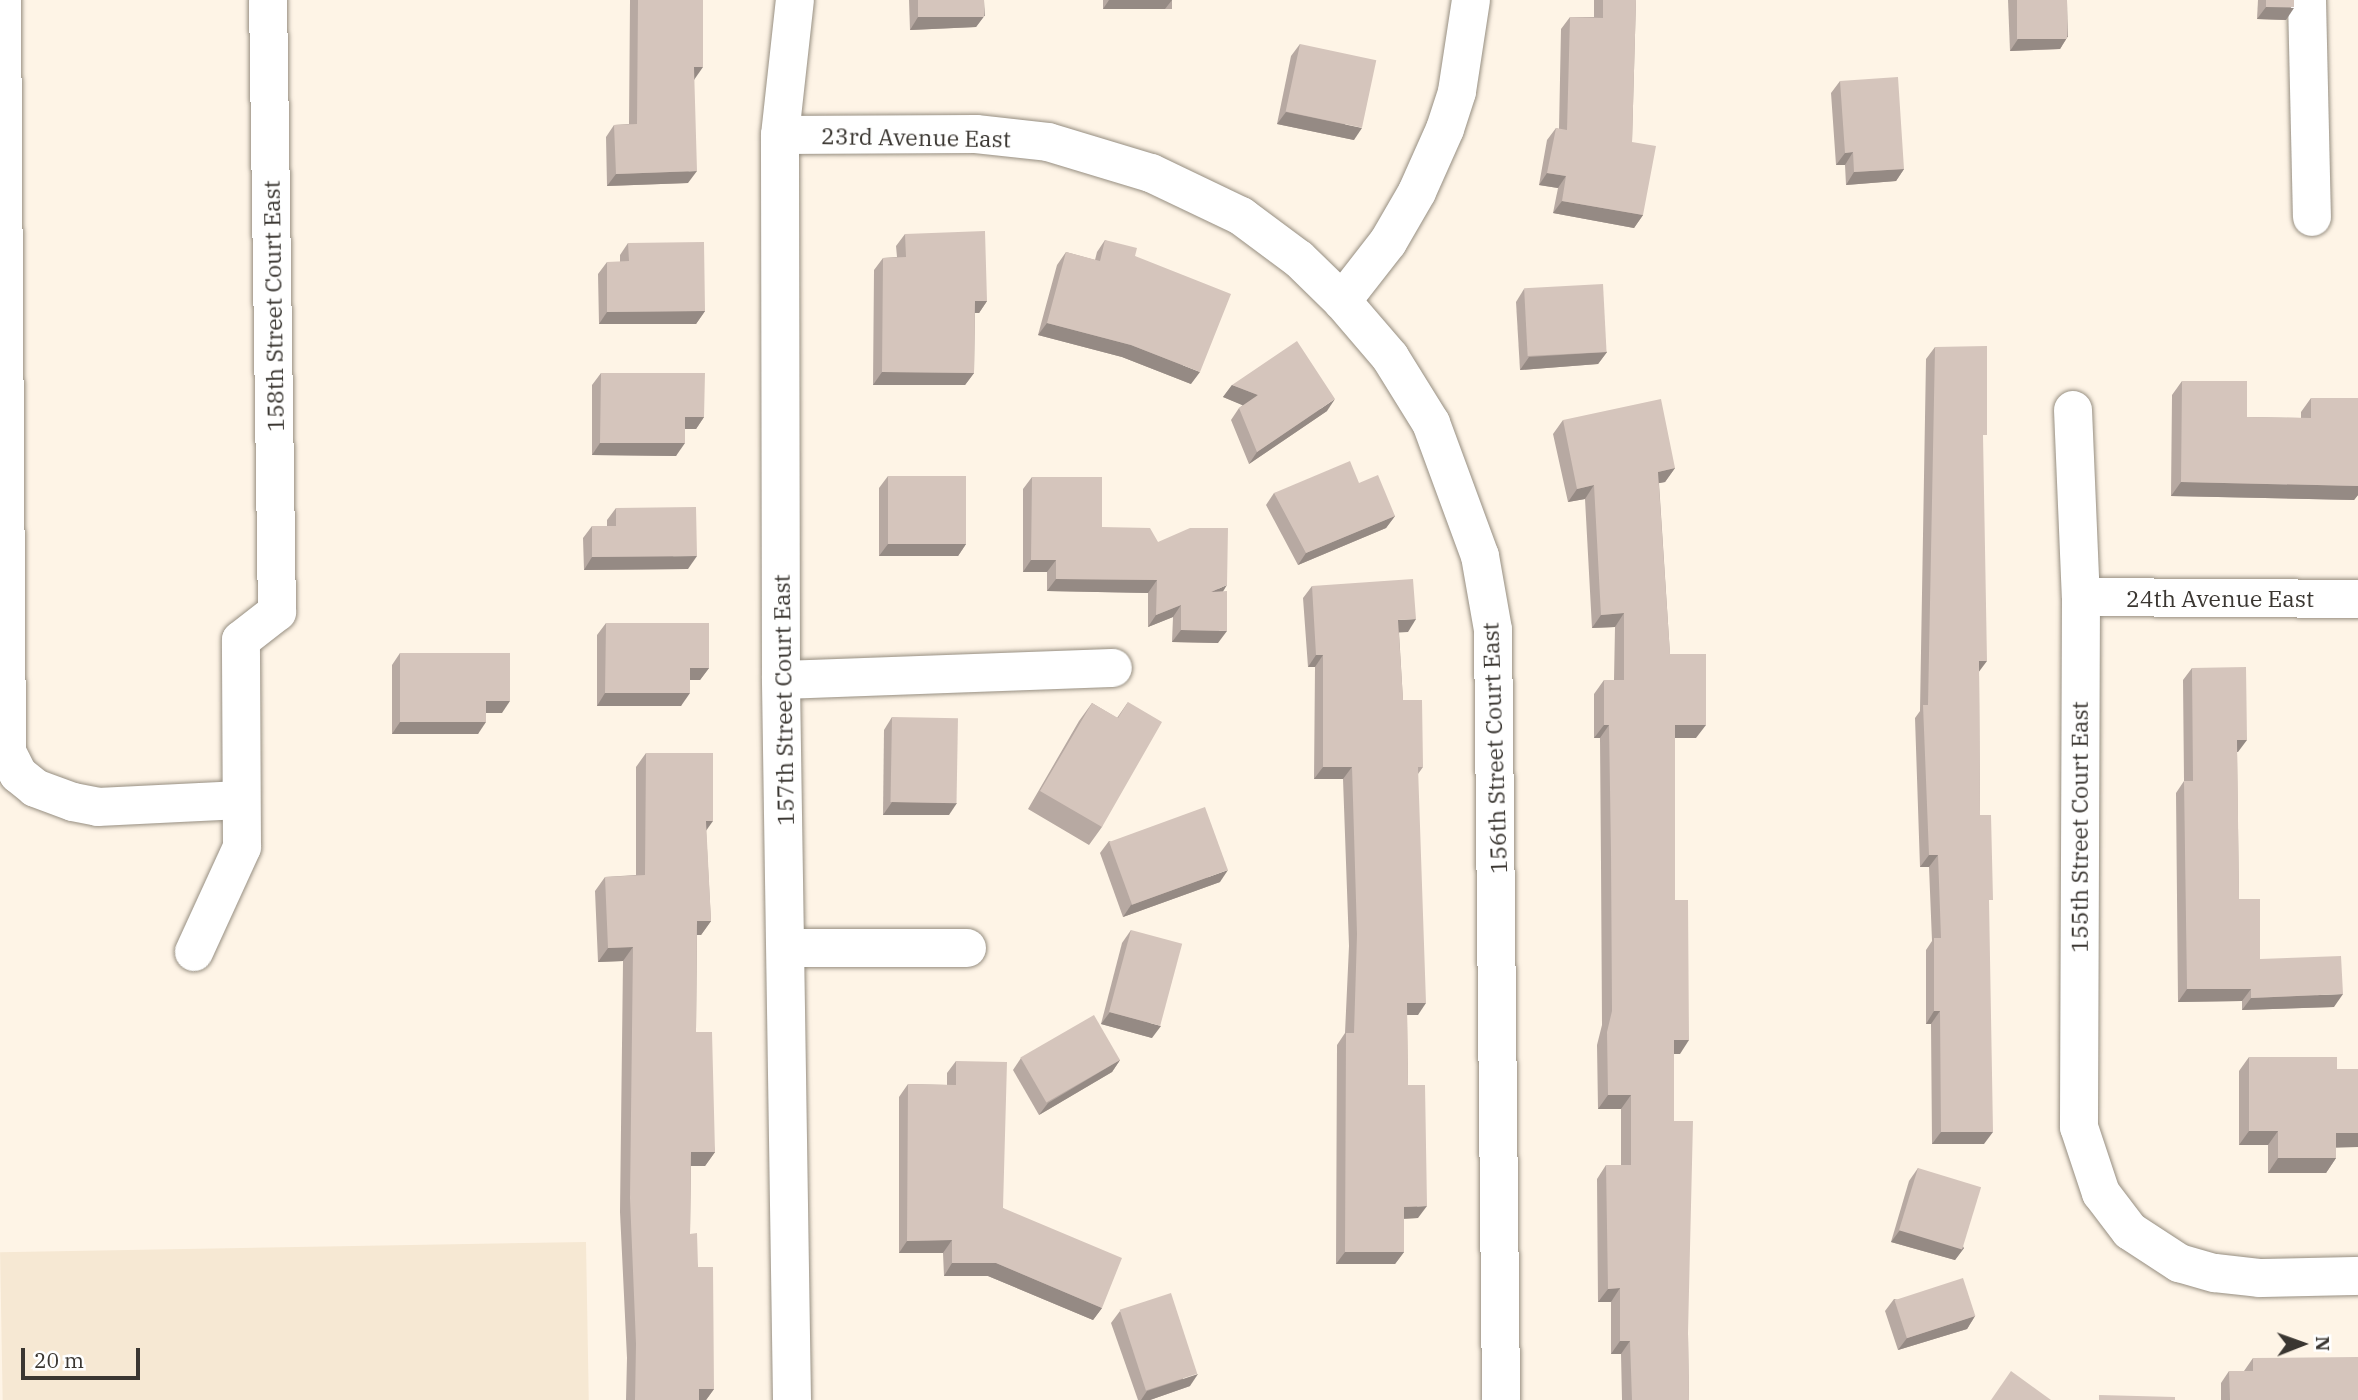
<!DOCTYPE html>
<html>
<head>
<meta charset="utf-8">
<style>
	body { margin:0 }
	#map { position:relative; width:2358px; height:1400px; overflow:hidden; background:#fef4e6; font-family:"IBM Plex Serif",serif }
	div>[style] { position:absolute }
	[style*='--x'] { left:calc(var(--x)*1px); top:calc(var(--y)*1px); width:calc(var(--w)*1px); rotate:calc(var(--a)*1deg) }
	.built>* { inset:0; background:#f6e8d3; transform-origin:0 0 }
	.roads { filter:drop-shadow(0 0 2px #968e81) drop-shadow(0 0 2px #968e81) }
	.minor>* { height:38px; margin:-19px; padding:0 19px; transform-origin:19px; border-radius:19px; background:#fff }
	.wall>* { inset:0; background:#b7a9a2; transform-origin:0 0 }
	.shaded-wall>* { inset:0; background:#958a84 }
	.building>* { inset:0; background:#d5c5bc; transform-origin:0 0 }
	span { translate:-50% -50%; white-space:nowrap; text-align:center; line-height:1.15; -webkit-text-stroke:5px #fff; paint-order:stroke }
	.street-label { font-size:23px; color:#3a3631 }
	.north { position:absolute; left:2267px; top:1309px; width:70px; height:70px; -webkit-text-stroke:5px #fff; paint-order:stroke; rotate:89deg; font-size:19px; font-weight:700; line-height:28px; text-align:center; color:#3a3631 }
	.north::after { content:''; display:block; margin:auto; width:24px; height:32px; background:#3a3631; clip-path:polygon(50% 0,100% 100%,50% 72%,0 100%) }
	.scale { position:absolute; left:21px; top:1348px; width:119px; height:32px; box-sizing:border-box; border:4px solid #3a3631; border-top:0; padding-left:9px; font-size:21px; line-height:24px; white-space:nowrap; color:#3a3631; -webkit-text-stroke:5px #fff; paint-order:stroke }
</style>
</head>
<body>
<div id="map">
	<div class="built">
		<i style="left:586px;top:1242px;width:158px;height:586px;rotate:89deg"></i>
	</div>
	<div class="roads">
		<div class="minor">
			<i style="--x:2;--y:0;--w:752;--a:89.62"></i>
			<i style="--x:7;--y:752;--w:25;--a:63"></i>
			<i style="--x:18;--y:774;--w:22;--a:39"></i>
			<i style="--x:35;--y:788;--w:40;--a:20.2"></i>
			<i style="--x:73;--y:802;--w:25;--a:11"></i>
			<i style="--x:98;--y:807;--w:143;--a:-2.8"></i>
			<i style="--x:1471;--y:0;--w:93;--a:98.7"></i>
			<i style="--x:1457;--y:92;--w:39;--a:108"></i>
			<i style="--x:1445;--y:129;--w:69;--a:114"></i>
			<i style="--x:1417;--y:192;--w:58;--a:120.1"></i>
			<i style="--x:1388;--y:242;--w:75;--a:127.9"></i>
			<i style="--x:1342;--y:301;--w:74;--a:49.4"></i>
			<i style="--x:1390;--y:357;--w:78;--a:58.2"></i>
			<i style="--x:1431;--y:423;--w:142;--a:69.8"></i>
			<i style="--x:1480;--y:556;--w:75;--a:80"></i>
			<i style="--x:1493;--y:630;--w:770;--a:89.4"></i>
			<i style="--x:2307;--y:0;--w:217;--a:88.7"></i>
			<i style="--x:780;--y:135;--w:196;--a:-0.3"></i>
			<i style="--x:976;--y:134;--w:72;--a:6.3"></i>
			<i style="--x:1048;--y:142;--w:108;--a:16.8"></i>
			<i style="--x:1151;--y:173;--w:100;--a:25.5"></i>
			<i style="--x:1241;--y:216;--w:72;--a:36.6"></i>
			<i style="--x:1299;--y:259;--w:60;--a:44.3"></i>
			<i style="--x:2073;--y:410;--w:187;--a:87.6"></i>
			<i style="--x:2081;--y:597;--w:530;--a:90.22"></i>
			<i style="--x:2079;--y:1127;--w:70;--a:71.6"></i>
			<i style="--x:2101;--y:1193;--w:48;--a:52.7"></i>
			<i style="--x:2130;--y:1231;--w:59;--a:33.1"></i>
			<i style="--x:2179;--y:1263;--w:37;--a:16"></i>
			<i style="--x:2215;--y:1273;--w:44;--a:6.5"></i>
			<i style="--x:2259;--y:1278;--w:99;--a:-1.2"></i>
			<i style="--x:2081;--y:597;--w:277;--a:0.4"></i>
			<i style="--x:781;--y:680;--w:332;--a:-2.1"></i>
			<i style="--x:786;--y:948;--w:181;--a:0"></i>
			<i style="--x:194;--y:952;--w:115;--a:-65.4"></i>
			<i style="--x:242;--y:847;--w:207;--a:-90.3"></i>
			<i style="--x:241;--y:640;--w:46;--a:-37.9"></i>
			<i style="--x:277;--y:612;--w:612;--a:-90.84"></i>
			<i style="--x:792;--y:1400;--w:720;--a:-90.88"></i>
			<i style="--x:781;--y:680;--w:545;--a:-90.11"></i>
			<i style="--x:780;--y:135;--w:136;--a:-83.7"></i>
		</div>
	</div>
	<div class="wall">
		<i style="clip-path:polygon(630px 0,703px 0,694px 80px,688px 183px,607px 186px,606px 137px,614px 125px,629px 124px)"></i>
		<i style="clip-path:polygon(909px 0,984px 0,985px 15px,976px 27px,910px 30px)"></i>
		<i style="left:1103px;top:0;width:69px;height:9px"></i>
		<i style="clip-path:polygon(1594px 0,1636px 0,1632px 142px,1643px 215px,1634px 228px,1553px 213px,1558px 188px,1539px 185px,1547px 140px,1556px 128px,1559px 129px,1561px 29px,1570px 17px,1594px 17px)"></i>
		<i style="clip-path:polygon(2008px 0,2067px 0,2068px 36px,2060px 49px,2010px 51px)"></i>
		<i style="clip-path:polygon(2258px 0,2294px 0,2286px 20px,2257px 19px)"></i>
		<i style="clip-path:polygon(1300px 44px,1354px 140px,1277px 124px,1291px 56px)"></i>
		<i style="clip-path:polygon(1840px 81px,1904px 169px,1896px 181px,1846px 185px,1845px 165px,1836px 165px,1831px 93px)"></i>
		<i style="clip-path:polygon(905px 234px,987px 301px,979px 313px,975px 313px,974px 373px,965px 385px,873px 385px,874px 270px,883px 258px,897px 257px,896px 246px)"></i>
		<i style="clip-path:polygon(1105px 240px,1135px 256px,1191px 384px,1122px 357px,1038px 335px,1057px 265px,1066px 252px,1095px 260px,1097px 252px)"></i>
		<i style="clip-path:polygon(628px 243px,705px 311px,696px 324px,599px 324px,598px 274px,607px 262px,620px 262px,620px 255px)"></i>
		<i style="clip-path:polygon(1524px 289px,1607px 352px,1598px 364px,1520px 370px,1516px 302px)"></i>
		<i style="clip-path:polygon(1935px 347px,1983px 441px,1979px 671px,1980px 815px,1989px 906px,1984px 1144px,1932px 1144px,1931px 1024px,1926px 1024px,1926px 950px,1932px 941px,1929px 867px,1920px 867px,1915px 718px,1920px 711px,1926px 359px)"></i>
		<i style="clip-path:polygon(601px 373px,704px 417px,696px 429px,685px 429px,676px 456px,592px 455px,592px 385px)"></i>
		<i style="clip-path:polygon(2182px 381px,2247px 417px,2301px 418px,2301px 412px,2311px 398px,2358px 486px,2358px 495px,2354px 500px,2171px 496px,2172px 395px)"></i>
		<i style="clip-path:polygon(1232px 385px,1327px 411px,1249px 464px,1231px 420px,1239px 408px,1243px 405px,1223px 397px)"></i>
		<i style="clip-path:polygon(1563px 420px,1675px 468px,1665px 482px,1659px 483px,1670px 654px,1696px 738px,1675px 738px,1675px 900px,1680px 1054px,1674px 1054px,1674px 1121px,1688px 1333px,1689px 1400px,1622px 1400px,1621px 1354px,1611px 1354px,1611px 1302px,1598px 1302px,1597px 1179px,1606px 1165px,1621px 1165px,1621px 1109px,1598px 1109px,1597px 1045px,1602px 1025px,1601px 865px,1600px 738px,1594px 738px,1594px 694px,1604px 680px,1614px 680px,1615px 627px,1592px 628px,1585px 499px,1568px 502px,1553px 434px)"></i>
		<i style="clip-path:polygon(888px 476px,966px 544px,958px 556px,879px 556px,879px 488px)"></i>
		<i style="clip-path:polygon(1032px 477px,1102px 527px,1158px 542px,1223px 592px,1218px 643px,1172px 642px,1173px 617px,1148px 627px,1148px 593px,1047px 591px,1047px 572px,1023px 572px,1023px 489px)"></i>
		<i style="clip-path:polygon(1359px 483px,1395px 516px,1386px 528px,1298px 565px,1266px 505px,1274px 493px)"></i>
		<i style="clip-path:polygon(616px 508px,688px 569px,584px 570px,583px 538px,592px 526px,607px 526px,607px 520px)"></i>
		<i style="clip-path:polygon(1312px 586px,1408px 632px,1399px 632px,1403px 700px,1423px 767px,1418px 774px,1418px 1015px,1407px 1015px,1408px 1085px,1418px 1218px,1404px 1219px,1404px 1252px,1395px 1264px,1336px 1264px,1337px 1045px,1345px 1033px,1349px 946px,1343px 779px,1314px 779px,1315px 667px,1308px 667px,1303px 598px)"></i>
		<i style="clip-path:polygon(606px 623px,709px 668px,700px 680px,690px 680px,681px 706px,597px 706px,597px 635px)"></i>
		<i style="clip-path:polygon(400px 653px,502px 713px,486px 713px,478px 734px,392px 734px,392px 665px)"></i>
		<i style="clip-path:polygon(2192px 668px,2238px 752px,2237px 752px,2239px 899px,2260px 959px,2334px 1007px,2242px 1010px,2242px 1001px,2178px 1002px,2176px 793px,2184px 781px,2183px 680px)"></i>
		<i style="clip-path:polygon(1128px 702px,1102px 827px,1089px 845px,1028px 809px,1079px 721px,1092px 703px,1117px 718px)"></i>
		<i style="clip-path:polygon(892px 717px,949px 815px,883px 815px,884px 730px)"></i>
		<i style="clip-path:polygon(646px 753px,706px 830px,711px 921px,701px 935px,697px 935px,696px 1032px,715px 1152px,705px 1166px,691px 1166px,690px 1234px,698px 1267px,714px 1389px,706px 1400px,626px 1400px,627px 1358px,620px 1212px,623px 961px,598px 962px,595px 891px,605px 877px,636px 875px,636px 767px)"></i>
		<i style="clip-path:polygon(1109px 841px,1220px 882px,1123px 917px,1100px 853px)"></i>
		<i style="clip-path:polygon(1131px 930px,1152px 1038px,1101px 1024px,1122px 943px)"></i>
		<i style="clip-path:polygon(2249px 1057px,2337px 1069px,2358px 1069px,2358px 1147px,2336px 1147px,2336px 1158px,2326px 1173px,2268px 1173px,2268px 1145px,2239px 1145px,2239px 1071px)"></i>
		<i style="clip-path:polygon(1021px 1058px,1120px 1060px,1112px 1072px,1039px 1115px,1013px 1070px)"></i>
		<i style="clip-path:polygon(956px 1061px,1003px 1208px,1102px 1308px,1093px 1320px,988px 1276px,944px 1276px,943px 1253px,899px 1253px,899px 1097px,908px 1084px,947px 1085px,947px 1073px)"></i>
		<i style="clip-path:polygon(1918px 1168px,1964px 1248px,1955px 1260px,1891px 1242px,1909px 1181px)"></i>
		<i style="clip-path:polygon(1894px 1299px,1975px 1316px,1967px 1329px,1898px 1350px,1885px 1311px)"></i>
		<i style="clip-path:polygon(1120px 1311px,1190px 1386px,1150px 1400px,1138px 1400px,1111px 1323px)"></i>
		<i style="clip-path:polygon(2253px 1358px,2358px 1400px,2221px 1400px,2221px 1383px,2229px 1371px,2244px 1371px)"></i>
	</div>
	<div class="shaded-wall">
		<i style="clip-path:polygon(1109px 0,1172px 0,1165px 9px,1103px 9px)"></i>
		<i style="clip-path:polygon(2266px 7px,2294px 8px,2286px 20px,2257px 19px)"></i>
		<i style="clip-path:polygon(985px 15px,976px 27px,910px 30px,918px 17px)"></i>
		<i style="clip-path:polygon(2068px 36px,2060px 49px,2010px 51px,2018px 39px)"></i>
		<i style="clip-path:polygon(694px 67px,703px 67px,694px 80px)"></i>
		<i style="clip-path:polygon(1286px 112px,1362px 128px,1354px 140px,1277px 124px)"></i>
		<i style="clip-path:polygon(1853px 152px,1845px 165px,1836px 165px,1845px 153px)"></i>
		<i style="clip-path:polygon(1904px 169px,1896px 181px,1846px 185px,1854px 172px)"></i>
		<i style="clip-path:polygon(697px 171px,688px 183px,607px 186px,616px 174px)"></i>
		<i style="clip-path:polygon(1547px 173px,1566px 176px,1558px 188px,1539px 185px)"></i>
		<i style="clip-path:polygon(1562px 201px,1643px 215px,1634px 228px,1553px 213px)"></i>
		<i style="clip-path:polygon(975px 301px,987px 301px,979px 313px,966px 313px)"></i>
		<i style="clip-path:polygon(705px 311px,696px 324px,599px 324px,607px 312px)"></i>
		<i style="clip-path:polygon(1047px 323px,1131px 345px,1200px 372px,1191px 384px,1122px 357px,1038px 335px)"></i>
		<i style="clip-path:polygon(1607px 352px,1598px 364px,1520px 370px,1529px 357px)"></i>
		<i style="clip-path:polygon(882px 372px,974px 373px,965px 385px,873px 385px)"></i>
		<i style="clip-path:polygon(1232px 385px,1258px 395px,1249px 408px,1223px 397px)"></i>
		<i style="clip-path:polygon(1335px 399px,1327px 411px,1249px 464px,1257px 452px)"></i>
		<i style="clip-path:polygon(685px 417px,704px 417px,696px 429px,677px 429px)"></i>
		<i style="clip-path:polygon(600px 443px,685px 443px,676px 456px,592px 455px)"></i>
		<i style="clip-path:polygon(1675px 468px,1665px 482px,1649px 485px,1658px 472px)"></i>
		<i style="clip-path:polygon(2181px 482px,2358px 486px,2358px 495px,2354px 500px,2171px 496px)"></i>
		<i style="clip-path:polygon(1594px 485px,1585px 499px,1568px 502px,1577px 489px)"></i>
		<i style="clip-path:polygon(1395px 516px,1386px 528px,1298px 565px,1306px 553px)"></i>
		<i style="clip-path:polygon(888px 544px,966px 544px,958px 556px,879px 556px)"></i>
		<i style="clip-path:polygon(697px 556px,688px 569px,584px 570px,592px 557px)"></i>
		<i style="clip-path:polygon(1031px 560px,1056px 560px,1047px 572px,1023px 572px)"></i>
		<i style="clip-path:polygon(1056px 579px,1157px 580px,1148px 593px,1047px 591px)"></i>
		<i style="clip-path:polygon(1227px 585px,1219px 598px,1211px 592px)"></i>
		<i style="clip-path:polygon(1181px 605px,1173px 617px,1148px 627px,1156px 615px)"></i>
		<i style="clip-path:polygon(1624px 613px,1615px 627px,1592px 628px,1601px 615px)"></i>
		<i style="clip-path:polygon(1416px 619px,1408px 632px,1390px 633px,1398px 620px)"></i>
		<i style="clip-path:polygon(1181px 630px,1227px 631px,1218px 643px,1172px 642px)"></i>
		<i style="clip-path:polygon(1316px 655px,1323px 655px,1315px 667px,1308px 667px)"></i>
		<i style="clip-path:polygon(1979px 661px,1987px 661px,1978px 673px)"></i>
		<i style="clip-path:polygon(690px 668px,709px 668px,700px 680px,682px 680px)"></i>
		<i style="clip-path:polygon(605px 693px,690px 693px,681px 706px,597px 706px)"></i>
		<i style="clip-path:polygon(486px 701px,510px 701px,502px 713px,478px 713px)"></i>
		<i style="clip-path:polygon(400px 722px,486px 722px,478px 734px,392px 734px)"></i>
		<i style="clip-path:polygon(1604px 725px,1609px 725px,1600px 738px,1594px 738px)"></i>
		<i style="clip-path:polygon(1675px 725px,1706px 725px,1696px 738px,1665px 738px)"></i>
		<i style="clip-path:polygon(2237px 740px,2247px 740px,2238px 752px,2229px 752px)"></i>
		<i style="clip-path:polygon(1323px 767px,1352px 767px,1343px 779px,1314px 779px)"></i>
		<i style="clip-path:polygon(892px 802px,957px 803px,949px 815px,883px 815px)"></i>
		<i style="clip-path:polygon(706px 821px,713px 821px,703px 835px)"></i>
		<i style="clip-path:polygon(1929px 855px,1938px 855px,1929px 867px,1920px 867px)"></i>
		<i style="clip-path:polygon(1228px 870px,1220px 882px,1123px 917px,1131px 905px)"></i>
		<i style="clip-path:polygon(697px 921px,711px 921px,701px 935px,687px 935px)"></i>
		<i style="clip-path:polygon(633px 947px,623px 961px,598px 962px,608px 948px)"></i>
		<i style="clip-path:polygon(2187px 989px,2251px 989px,2242px 1001px,2178px 1002px)"></i>
		<i style="clip-path:polygon(2343px 994px,2334px 1007px,2242px 1010px,2251px 998px)"></i>
		<i style="clip-path:polygon(1407px 1003px,1426px 1003px,1418px 1015px,1399px 1015px)"></i>
		<i style="clip-path:polygon(1934px 1011px,1940px 1011px,1931px 1024px,1926px 1024px)"></i>
		<i style="clip-path:polygon(1110px 1012px,1161px 1026px,1152px 1038px,1101px 1024px)"></i>
		<i style="clip-path:polygon(1674px 1040px,1689px 1040px,1680px 1054px,1665px 1054px)"></i>
		<i style="clip-path:polygon(1120px 1060px,1112px 1072px,1039px 1115px,1048px 1103px)"></i>
		<i style="clip-path:polygon(1608px 1095px,1631px 1095px,1621px 1109px,1598px 1109px)"></i>
		<i style="clip-path:polygon(2249px 1131px,2278px 1131px,2268px 1145px,2239px 1145px)"></i>
		<i style="clip-path:polygon(1941px 1132px,1993px 1132px,1984px 1144px,1932px 1144px)"></i>
		<i style="clip-path:polygon(2336px 1133px,2358px 1133px,2358px 1147px,2326px 1148px)"></i>
		<i style="clip-path:polygon(691px 1152px,715px 1152px,705px 1166px,681px 1166px)"></i>
		<i style="clip-path:polygon(2278px 1158px,2336px 1158px,2326px 1173px,2268px 1173px)"></i>
		<i style="clip-path:polygon(1427px 1206px,1418px 1218px,1395px 1219px,1404px 1207px)"></i>
		<i style="clip-path:polygon(1900px 1230px,1964px 1248px,1955px 1260px,1891px 1242px)"></i>
		<i style="clip-path:polygon(952px 1240px,943px 1253px,899px 1253px,907px 1241px)"></i>
		<i style="clip-path:polygon(1345px 1252px,1404px 1252px,1395px 1264px,1336px 1264px)"></i>
		<i style="clip-path:polygon(952px 1263px,996px 1263px,1102px 1308px,1093px 1320px,988px 1276px,944px 1276px)"></i>
		<i style="clip-path:polygon(1620px 1288px,1611px 1302px,1598px 1302px,1608px 1289px)"></i>
		<i style="clip-path:polygon(1975px 1316px,1967px 1329px,1898px 1350px,1907px 1338px)"></i>
		<i style="clip-path:polygon(1620px 1341px,1630px 1341px,1621px 1354px,1611px 1354px)"></i>
		<i style="clip-path:polygon(1198px 1374px,1190px 1386px,1150px 1400px,1141px 1400px,1147px 1391px)"></i>
		<i style="clip-path:polygon(699px 1389px,714px 1389px,706px 1400px,691px 1400px)"></i>
	</div>
	<div class="building">
		<i style="clip-path:polygon(638px 0,703px 0,703px 67px,694px 67px,697px 171px,616px 174px,614px 125px,637px 124px)"></i>
		<i style="left:918px;top:0;width:66px;height:17px"></i>
		<i style="clip-path:polygon(1603px 0,1636px 0,1632px 142px,1656px 146px,1643px 215px,1562px 201px,1566px 176px,1547px 173px,1556px 128px,1567px 130px,1570px 17px,1603px 18px)"></i>
		<i style="left:2017px;top:0;width:50px;height:39px"></i>
		<i style="left:2266px;top:0;width:28px;height:7px"></i>
		<i style="left:1300px;top:44px;width:78px;height:69px;rotate:12deg"></i>
		<i style="clip-path:polygon(1898px 77px,1904px 169px,1854px 172px,1853px 152px,1845px 153px,1840px 81px)"></i>
		<i style="clip-path:polygon(985px 231px,987px 301px,975px 301px,974px 373px,882px 372px,883px 258px,906px 257px,905px 234px)"></i>
		<i style="clip-path:polygon(1105px 240px,1137px 248px,1135px 256px,1231px 294px,1200px 372px,1131px 345px,1047px 323px,1066px 252px,1100px 261px)"></i>
		<i style="clip-path:polygon(704px 242px,705px 311px,607px 312px,607px 262px,629px 261px,628px 243px)"></i>
		<i style="left:1603px;top:284px;width:68px;height:79px;rotate:87deg"></i>
		<i style="clip-path:polygon(1297px 341px,1335px 399px,1257px 452px,1239px 408px,1258px 395px,1232px 385px)"></i>
		<i style="clip-path:polygon(1987px 346px,1987px 435px,1983px 435px,1987px 661px,1979px 661px,1980px 815px,1991px 815px,1993px 900px,1989px 900px,1993px 1132px,1941px 1132px,1940px 1011px,1934px 1011px,1934px 938px,1941px 938px,1938px 855px,1929px 855px,1923px 705px,1928px 705px,1935px 347px)"></i>
		<i style="clip-path:polygon(601px 373px,705px 373px,704px 417px,685px 417px,685px 443px,600px 443px)"></i>
		<i style="clip-path:polygon(2182px 381px,2247px 381px,2247px 417px,2311px 418px,2311px 398px,2358px 398px,2358px 486px,2181px 482px)"></i>
		<i style="clip-path:polygon(1661px 399px,1675px 468px,1658px 472px,1670px 654px,1706px 654px,1706px 725px,1675px 725px,1675px 900px,1688px 900px,1689px 1040px,1674px 1040px,1674px 1121px,1693px 1121px,1688px 1333px,1689px 1400px,1632px 1400px,1630px 1341px,1620px 1341px,1620px 1288px,1608px 1289px,1606px 1165px,1631px 1165px,1631px 1095px,1608px 1095px,1607px 1032px,1612px 1011px,1611px 852px,1609px 725px,1604px 725px,1604px 680px,1624px 680px,1624px 613px,1601px 615px,1594px 485px,1577px 489px,1563px 420px)"></i>
		<i style="clip-path:polygon(1350px 461px,1359px 483px,1378px 475px,1395px 516px,1306px 553px,1274px 493px)"></i>
		<i style="left:888px;top:476px;width:78px;height:68px"></i>
		<i style="clip-path:polygon(1032px 477px,1102px 477px,1102px 527px,1150px 528px,1158px 542px,1190px 528px,1228px 528px,1227px 585px,1211px 592px,1227px 591px,1227px 631px,1181px 630px,1181px 605px,1156px 615px,1157px 580px,1056px 579px,1056px 560px,1031px 560px)"></i>
		<i style="clip-path:polygon(696px 507px,697px 556px,592px 557px,592px 526px,616px 526px,616px 508px)"></i>
		<i style="clip-path:polygon(1413px 579px,1416px 619px,1398px 620px,1403px 700px,1422px 700px,1423px 767px,1418px 767px,1426px 1003px,1407px 1003px,1408px 1085px,1425px 1085px,1427px 1206px,1404px 1207px,1404px 1252px,1345px 1252px,1346px 1033px,1354px 1033px,1357px 934px,1352px 767px,1323px 767px,1323px 655px,1316px 655px,1312px 586px)"></i>
		<i style="clip-path:polygon(606px 623px,709px 623px,709px 668px,690px 668px,690px 693px,605px 693px)"></i>
		<i style="clip-path:polygon(400px 653px,510px 653px,510px 701px,486px 701px,486px 722px,400px 722px)"></i>
		<i style="clip-path:polygon(2246px 667px,2247px 740px,2237px 740px,2239px 899px,2260px 899px,2260px 959px,2341px 956px,2343px 994px,2251px 998px,2251px 989px,2187px 989px,2184px 781px,2193px 781px,2192px 668px)"></i>
		<i style="clip-path:polygon(1128px 702px,1162px 722px,1102px 827px,1040px 791px,1092px 703px,1118px 718px)"></i>
		<i style="left:892px;top:717px;width:66px;height:85px;rotate:1deg"></i>
		<i style="clip-path:polygon(646px 753px,713px 753px,713px 821px,706px 821px,711px 921px,697px 921px,696px 1032px,712px 1032px,715px 1152px,691px 1152px,690px 1234px,697px 1233px,698px 1267px,713px 1267px,714px 1389px,699px 1389px,699px 1400px,635px 1400px,636px 1344px,630px 1198px,633px 947px,608px 948px,605px 877px,645px 875px)"></i>
		<i style="left:1205px;top:807px;width:67px;height:102px;rotate:70deg"></i>
		<i style="left:1131px;top:930px;width:53px;height:85px;rotate:15deg"></i>
		<i style="left:1094px;top:1015px;width:52px;height:85px;rotate:60deg"></i>
		<i style="clip-path:polygon(2249px 1057px,2337px 1057px,2337px 1069px,2358px 1069px,2358px 1133px,2336px 1133px,2336px 1158px,2278px 1158px,2278px 1131px,2249px 1131px)"></i>
		<i style="clip-path:polygon(956px 1061px,1007px 1062px,1003px 1208px,1122px 1258px,1102px 1308px,996px 1263px,952px 1263px,952px 1240px,907px 1241px,908px 1084px,956px 1085px)"></i>
		<i style="left:1918px;top:1168px;width:66px;height:65px;rotate:17deg"></i>
		<i style="left:1963px;top:1278px;width:40px;height:72px;rotate:72deg"></i>
		<i style="left:1171px;top:1293px;width:85px;height:54px;rotate:72deg"></i>
		<i style="clip-path:polygon(2358px 1357px,2358px 1400px,2230px 1400px,2229px 1371px,2253px 1371px,2253px 1358px)"></i>
		<i style="clip-path:polygon(2011px 1371px,2051px 1400px,1991px 1400px)"></i>
		<i style="clip-path:polygon(2099px 1395px,2175px 1397px,2175px 1400px,2099px 1400px)"></i>
	</div>
	<div class="street-label">
		<span style="left:916px;top:137px;rotate:1deg">23rd Avenue East</span>
		<span style="left:273px;top:306px;rotate:-91deg">158th Street Court East</span>
		<span style="left:2220px;top:598px">24th Avenue East</span>
		<span style="left:783px;top:700px;rotate:-91deg">157th Street Court East</span>
		<span style="left:1494px;top:748px;rotate:-92deg">156th Street Court East</span>
		<span style="left:2079px;top:827px;rotate:-90deg">155th Street Court East</span>
	</div>
	<div class="north">N</div>
	<div class="scale">20 m</div>
</div>
</body>
</html>
